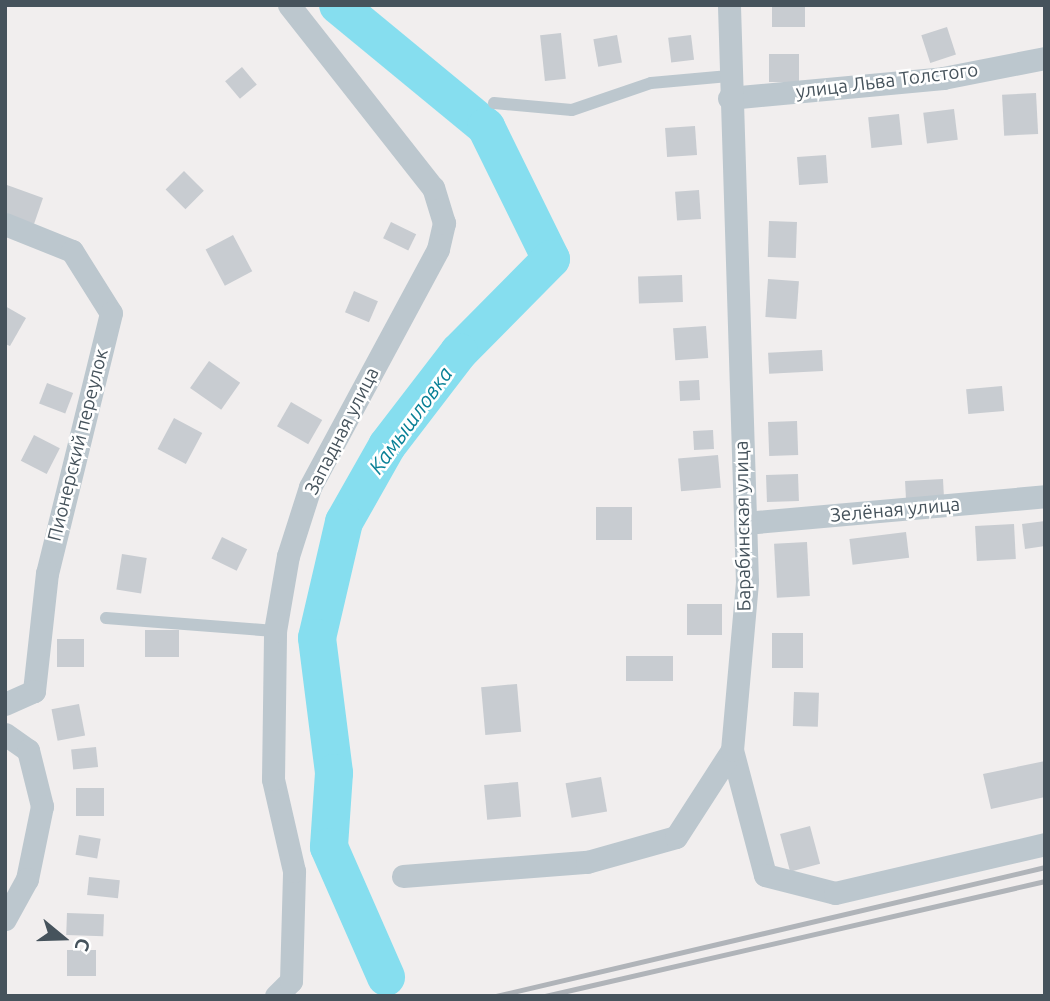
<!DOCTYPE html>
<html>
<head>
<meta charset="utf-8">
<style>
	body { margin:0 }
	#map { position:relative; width:1050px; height:1001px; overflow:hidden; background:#f1eeee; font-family:Ubuntu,sans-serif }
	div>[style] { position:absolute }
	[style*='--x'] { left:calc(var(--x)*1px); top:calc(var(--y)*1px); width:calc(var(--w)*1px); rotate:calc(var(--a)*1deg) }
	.river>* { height:38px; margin:-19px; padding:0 19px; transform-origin:19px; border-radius:19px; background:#86deef }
	.building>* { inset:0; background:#c8ccd1; transform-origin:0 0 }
	.service>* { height:12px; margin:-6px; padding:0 6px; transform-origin:6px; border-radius:6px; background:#bcc7ce }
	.minor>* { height:23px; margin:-11.5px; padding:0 11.5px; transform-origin:11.5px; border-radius:11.5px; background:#bcc7ce }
	.rail>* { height:5px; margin:-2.5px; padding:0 2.5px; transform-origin:2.5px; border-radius:2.5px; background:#b0b4b9 }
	span { translate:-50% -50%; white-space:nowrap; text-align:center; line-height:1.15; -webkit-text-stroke:5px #fff; paint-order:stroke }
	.street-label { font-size:19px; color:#46535c }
	.water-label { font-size:21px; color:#088096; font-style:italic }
	.frame { position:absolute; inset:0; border:7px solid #46535c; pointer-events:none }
	.north { position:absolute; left:28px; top:903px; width:70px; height:70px; -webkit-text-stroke:5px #fff; paint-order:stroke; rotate:109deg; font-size:19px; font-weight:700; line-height:28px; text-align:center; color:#46535c }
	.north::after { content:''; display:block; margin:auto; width:24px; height:32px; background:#46535c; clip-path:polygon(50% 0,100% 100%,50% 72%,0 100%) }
</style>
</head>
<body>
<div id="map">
	<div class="river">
		<i style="--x:338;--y:5;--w:192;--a:39.5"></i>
		<i style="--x:486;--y:127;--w:147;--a:63.8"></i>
		<i style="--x:551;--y:259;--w:131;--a:134.7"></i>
		<i style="--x:459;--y:352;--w:118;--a:127.5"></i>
		<i style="--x:387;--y:446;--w:87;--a:119.5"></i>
		<i style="--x:344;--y:522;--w:119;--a:103.1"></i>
		<i style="--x:317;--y:638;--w:136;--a:82.8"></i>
		<i style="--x:334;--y:773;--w:74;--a:93.9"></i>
		<i style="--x:329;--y:847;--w:142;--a:66.3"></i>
	</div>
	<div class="building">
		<i style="left:772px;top:5px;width:33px;height:22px"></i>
		<i style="left:947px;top:27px;width:29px;height:27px;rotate:72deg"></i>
		<i style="left:561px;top:33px;width:46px;height:21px;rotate:84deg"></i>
		<i style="left:617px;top:35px;width:28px;height:24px;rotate:80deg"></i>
		<i style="left:691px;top:35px;width:25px;height:23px;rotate:83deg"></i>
		<i style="left:769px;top:54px;width:30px;height:28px"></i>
		<i style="left:242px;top:67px;width:23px;height:22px;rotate:50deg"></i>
		<i style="left:1036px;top:93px;width:41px;height:34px;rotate:87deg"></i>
		<i style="left:954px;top:109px;width:31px;height:31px;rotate:83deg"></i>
		<i style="left:899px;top:114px;width:31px;height:31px;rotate:84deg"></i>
		<i style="left:695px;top:126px;width:29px;height:30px;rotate:86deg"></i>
		<i style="left:826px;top:155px;width:28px;height:29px;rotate:86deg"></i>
		<i style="left:184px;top:171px;width:28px;height:26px;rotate:45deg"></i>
		<i style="clip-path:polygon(7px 185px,43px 198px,34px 224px,5px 214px)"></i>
		<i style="left:699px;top:190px;width:29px;height:24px;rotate:86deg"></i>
		<i style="left:769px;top:221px;width:28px;height:36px;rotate:2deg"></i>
		<i style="left:391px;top:222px;width:28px;height:18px;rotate:26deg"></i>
		<i style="left:233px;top:235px;width:41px;height:31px;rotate:62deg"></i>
		<i style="left:682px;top:275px;width:27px;height:44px;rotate:88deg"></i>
		<i style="left:768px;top:279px;width:31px;height:38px;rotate:4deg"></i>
		<i style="left:354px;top:291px;width:26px;height:23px;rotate:23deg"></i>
		<i style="clip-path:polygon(5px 306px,26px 318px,10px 346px,5px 344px)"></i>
		<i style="left:706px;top:326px;width:32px;height:33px;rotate:86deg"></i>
		<i style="left:822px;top:350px;width:21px;height:54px;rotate:87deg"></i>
		<i style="left:209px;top:361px;width:38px;height:33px;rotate:35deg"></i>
		<i style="left:699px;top:380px;width:20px;height:20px;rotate:87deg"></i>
		<i style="left:47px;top:383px;width:28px;height:22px;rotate:21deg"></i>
		<i style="left:1002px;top:386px;width:25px;height:36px;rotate:85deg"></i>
		<i style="left:291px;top:402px;width:36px;height:28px;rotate:30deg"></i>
		<i style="left:174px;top:418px;width:32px;height:35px;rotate:28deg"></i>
		<i style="left:797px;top:421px;width:34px;height:29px;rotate:88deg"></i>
		<i style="left:713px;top:430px;width:19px;height:20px;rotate:87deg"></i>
		<i style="left:34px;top:435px;width:29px;height:29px;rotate:27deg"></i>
		<i style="left:718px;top:455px;width:33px;height:40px;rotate:85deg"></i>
		<i style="left:798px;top:474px;width:27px;height:32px;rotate:88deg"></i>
		<i style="left:943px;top:479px;width:21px;height:38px;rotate:87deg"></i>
		<i style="left:632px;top:507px;width:33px;height:36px;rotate:90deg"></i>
		<i style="clip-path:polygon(1045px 521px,1045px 546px,1025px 549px,1022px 524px)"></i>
		<i style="left:1014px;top:524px;width:35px;height:39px;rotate:87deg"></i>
		<i style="left:906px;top:532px;width:26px;height:57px;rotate:83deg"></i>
		<i style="left:222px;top:537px;width:28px;height:24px;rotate:26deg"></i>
		<i style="left:807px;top:542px;width:54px;height:33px;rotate:87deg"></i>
		<i style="left:122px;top:554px;width:25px;height:36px;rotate:9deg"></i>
		<i style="left:687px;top:604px;width:35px;height:31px"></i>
		<i style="left:179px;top:630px;width:27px;height:34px;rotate:90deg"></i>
		<i style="left:772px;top:633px;width:31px;height:35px"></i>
		<i style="left:57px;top:639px;width:27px;height:28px"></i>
		<i style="left:626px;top:656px;width:47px;height:25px"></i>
		<i style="left:517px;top:684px;width:48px;height:36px;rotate:85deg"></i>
		<i style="left:794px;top:692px;width:25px;height:34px;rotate:2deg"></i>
		<i style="left:79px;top:704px;width:32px;height:28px;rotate:79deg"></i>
		<i style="left:96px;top:747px;width:20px;height:25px;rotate:84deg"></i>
		<i style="clip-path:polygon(1045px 761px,1045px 797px,991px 809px,983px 774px)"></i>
		<i style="left:601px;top:777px;width:35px;height:36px;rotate:80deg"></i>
		<i style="left:518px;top:782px;width:35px;height:34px;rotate:85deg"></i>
		<i style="left:76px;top:788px;width:28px;height:28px"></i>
		<i style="left:810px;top:826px;width:39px;height:31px;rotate:75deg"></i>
		<i style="left:79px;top:835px;width:22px;height:20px;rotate:10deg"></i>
		<i style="left:89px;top:877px;width:31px;height:18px;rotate:6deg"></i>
		<i style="left:67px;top:913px;width:37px;height:22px;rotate:2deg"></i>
		<i style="left:96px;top:950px;width:26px;height:29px;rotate:90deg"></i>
	</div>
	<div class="service">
		<i style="--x:494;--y:103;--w:78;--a:5.1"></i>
		<i style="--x:572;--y:110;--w:83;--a:-18.9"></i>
		<i style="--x:651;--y:83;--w:78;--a:-5.1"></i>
		<i style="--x:106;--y:618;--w:169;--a:4.4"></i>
	</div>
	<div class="minor">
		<i style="--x:729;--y:98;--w:215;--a:-5.3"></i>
		<i style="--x:943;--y:78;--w:104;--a:-11.1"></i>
		<i style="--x:5;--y:224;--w:72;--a:21.9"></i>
		<i style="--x:72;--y:251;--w:73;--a:57.8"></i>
		<i style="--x:111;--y:313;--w:268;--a:103.8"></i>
		<i style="--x:47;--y:573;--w:119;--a:96.3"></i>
		<i style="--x:34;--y:691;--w:32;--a:156"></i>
		<i style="--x:745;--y:523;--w:301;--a:-5.1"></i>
		<i style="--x:5;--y:734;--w:28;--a:35"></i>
		<i style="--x:28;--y:750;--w:58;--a:76"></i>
		<i style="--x:42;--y:806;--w:75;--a:101.6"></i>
		<i style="--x:27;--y:879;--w:46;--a:118.8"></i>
		<i style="--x:732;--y:750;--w:129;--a:75.2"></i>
		<i style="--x:765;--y:875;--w:72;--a:14.4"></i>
		<i style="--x:835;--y:893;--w:216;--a:-13.1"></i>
		<i style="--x:403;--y:876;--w:185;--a:-4.4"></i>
		<i style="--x:587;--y:862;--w:92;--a:-15.7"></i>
		<i style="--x:676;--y:837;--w:103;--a:-57.2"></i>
		<i style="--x:732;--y:750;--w:169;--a:-84.9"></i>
		<i style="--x:747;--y:582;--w:577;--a:-91.79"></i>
		<i style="--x:276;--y:996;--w:21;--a:-45"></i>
		<i style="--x:291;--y:981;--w:110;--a:-88.4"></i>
		<i style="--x:294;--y:871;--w:94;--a:-102.9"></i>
		<i style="--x:273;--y:779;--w:148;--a:-89.2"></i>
		<i style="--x:275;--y:631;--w:76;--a:-80.2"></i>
		<i style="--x:288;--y:556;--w:72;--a:-72.3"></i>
		<i style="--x:310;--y:487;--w:270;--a:-61.7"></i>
		<i style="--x:438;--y:249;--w:27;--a:-77"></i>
		<i style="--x:444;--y:223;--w:37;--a:-107"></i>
		<i style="--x:433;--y:188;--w:233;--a:-128.2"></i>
	</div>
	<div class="rail">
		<i style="--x:496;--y:996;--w:564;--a:-13.22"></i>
		<i style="--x:545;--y:996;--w:513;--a:-12.95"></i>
	</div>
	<div class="street-label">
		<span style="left:887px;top:81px;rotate:-7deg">улица Льва Толстого</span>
		<span style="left:342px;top:431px;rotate:-63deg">Западная улица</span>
		<span style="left:78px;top:445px;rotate:-76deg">Пионерский переулок</span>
		<span style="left:895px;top:510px;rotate:-5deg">Зелёная улица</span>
		<span style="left:743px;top:526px;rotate:-91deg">Барабинская улица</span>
	</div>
	<div class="water-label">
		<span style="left:410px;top:420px;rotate:-54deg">Камышловка</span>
	</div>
	<div class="frame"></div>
	<div class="north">С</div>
</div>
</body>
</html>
